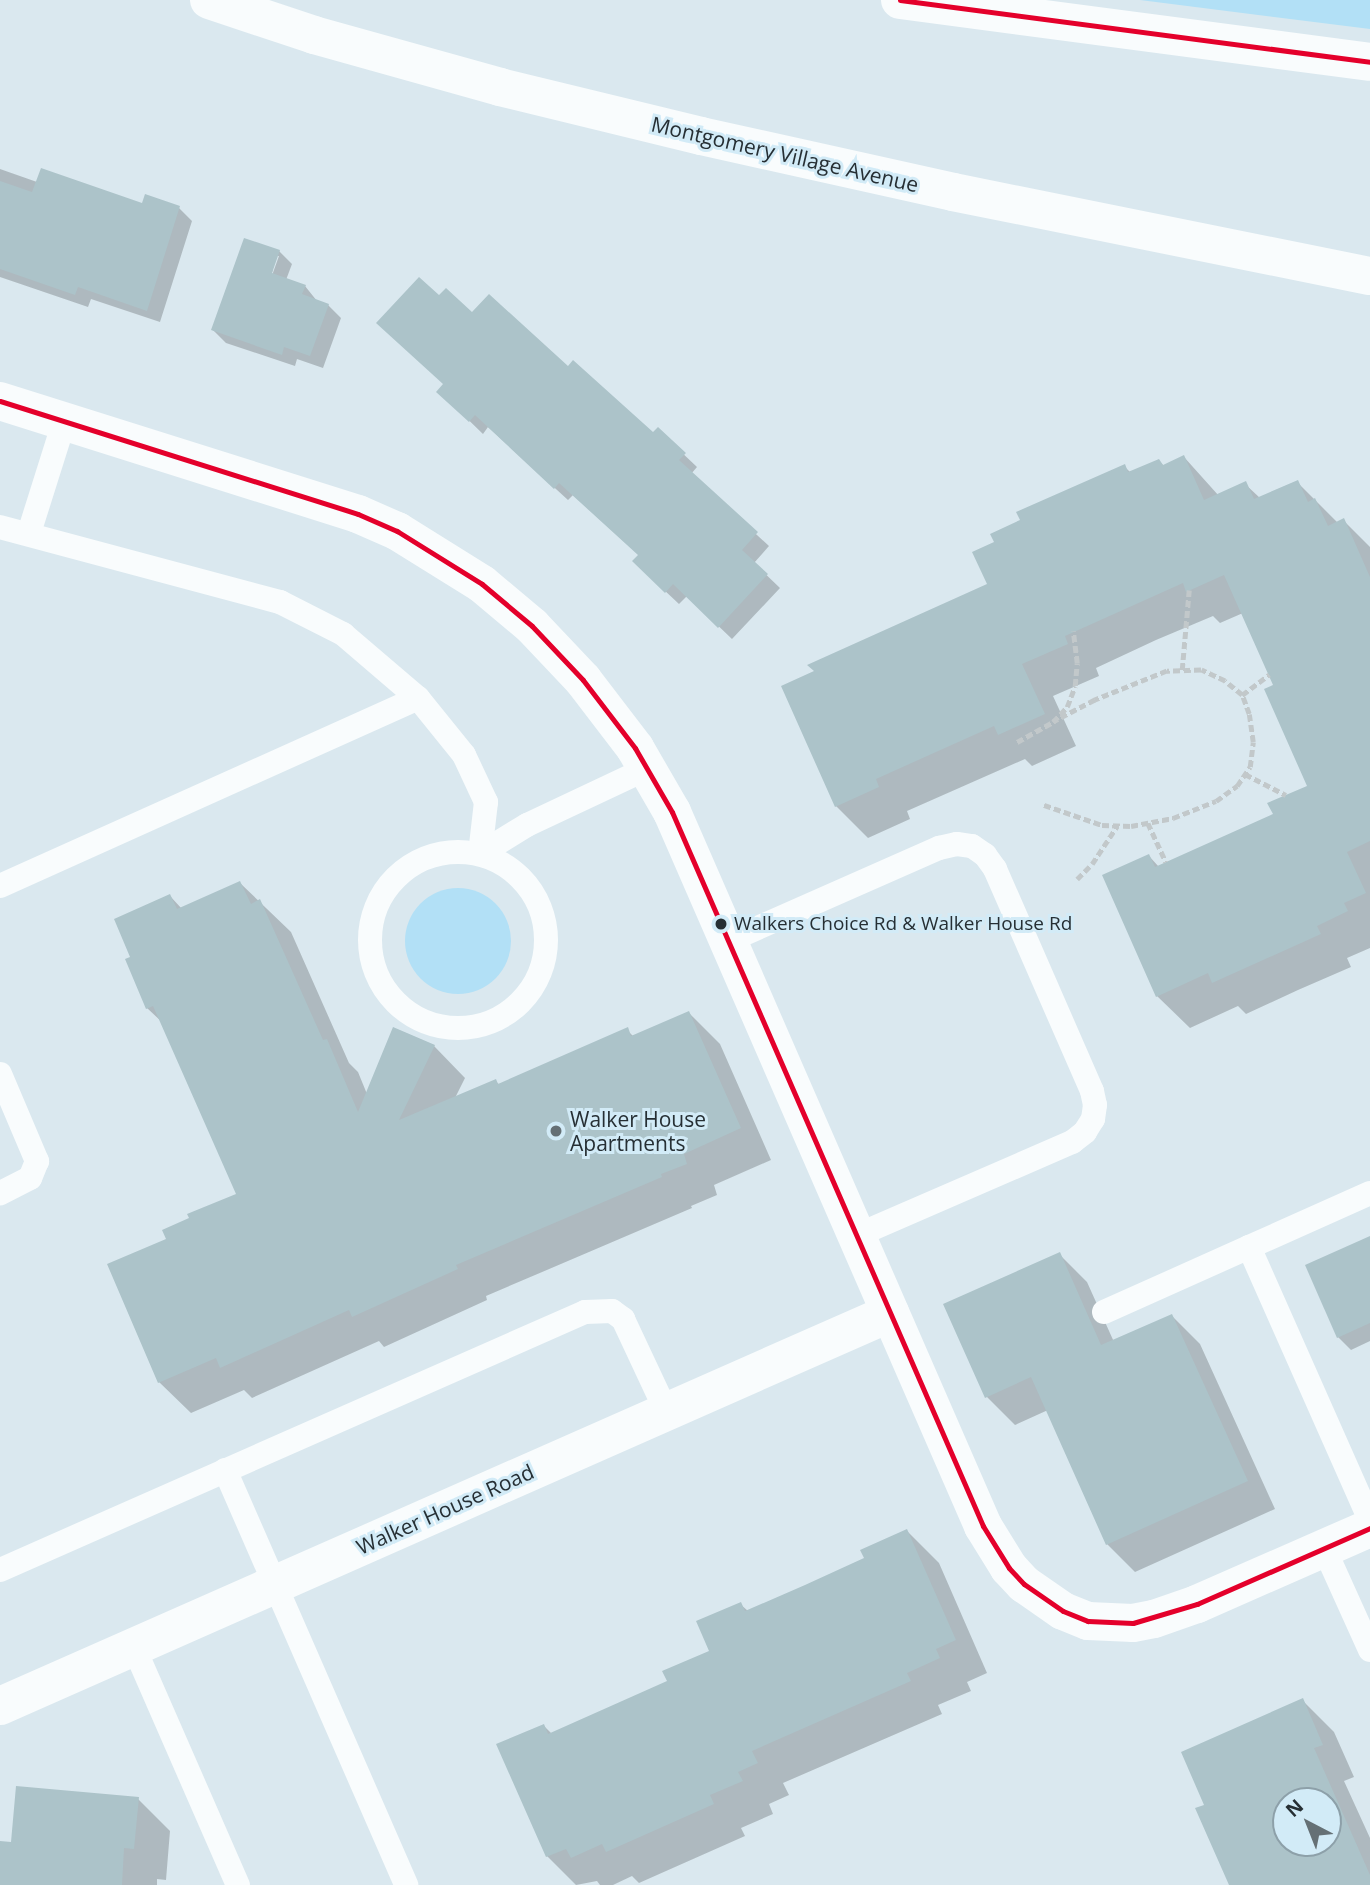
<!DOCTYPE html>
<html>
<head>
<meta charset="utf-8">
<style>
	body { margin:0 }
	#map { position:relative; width:1370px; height:1885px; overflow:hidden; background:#dae8ef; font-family:"Open Sans",sans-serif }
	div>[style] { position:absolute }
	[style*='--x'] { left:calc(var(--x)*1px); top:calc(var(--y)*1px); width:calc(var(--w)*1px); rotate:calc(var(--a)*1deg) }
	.green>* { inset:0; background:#b2e0f6 }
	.round { border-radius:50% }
	.shadow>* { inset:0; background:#0003 }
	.building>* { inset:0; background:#acc3c9 }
	.path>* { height:4.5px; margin-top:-2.25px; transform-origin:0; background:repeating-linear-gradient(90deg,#c2c8ca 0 7px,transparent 0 10.5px) }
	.lane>* { height:24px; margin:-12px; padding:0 12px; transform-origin:12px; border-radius:12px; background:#f9fcfd }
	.lane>.ring { margin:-12px; padding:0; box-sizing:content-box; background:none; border:24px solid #f9fcfd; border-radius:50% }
	.street>* { height:38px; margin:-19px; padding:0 19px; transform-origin:19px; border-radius:19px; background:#f9fcfd }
	.secondary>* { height:38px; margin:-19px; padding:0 19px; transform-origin:19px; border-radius:19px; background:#f9fcfd }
	.bus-1>* { height:5px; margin:-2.5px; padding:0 2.5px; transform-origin:2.5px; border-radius:2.5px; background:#e4002b }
	.dots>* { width:19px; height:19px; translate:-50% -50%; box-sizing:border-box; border:4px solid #d2ebf7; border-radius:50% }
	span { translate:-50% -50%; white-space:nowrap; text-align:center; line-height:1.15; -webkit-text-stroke:6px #d2ebf7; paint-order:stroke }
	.bus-label { font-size:19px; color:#262f34 }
	.left { translate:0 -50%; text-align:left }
	.street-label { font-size:21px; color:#262f34 }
	.poi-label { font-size:21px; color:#262f34 }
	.north { position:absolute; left:1272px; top:1787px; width:70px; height:70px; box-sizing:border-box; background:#d2ebf7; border:2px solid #8da0a9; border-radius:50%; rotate:318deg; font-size:19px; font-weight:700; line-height:28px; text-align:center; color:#262f34 }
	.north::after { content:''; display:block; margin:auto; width:24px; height:32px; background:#657075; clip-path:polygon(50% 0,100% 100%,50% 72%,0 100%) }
</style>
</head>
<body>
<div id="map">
	<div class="green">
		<i style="clip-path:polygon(1140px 0,1370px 0,1370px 29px)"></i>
		<i class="round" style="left:405px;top:888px;width:106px;height:106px"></i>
	</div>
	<div class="shadow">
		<i style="clip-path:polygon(0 169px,37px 182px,143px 205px,179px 208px,192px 221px,160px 322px,91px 299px,88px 307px,0 277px)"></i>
		<i style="clip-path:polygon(evenodd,279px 251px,292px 264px,286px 280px,305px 286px,317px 301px,328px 305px,341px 318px,323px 368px,297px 359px,295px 366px,226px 343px,213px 330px,279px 251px,276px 256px,279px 256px,270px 281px,276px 256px)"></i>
		<i style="clip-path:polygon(439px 297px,568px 368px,653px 435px,658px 430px,697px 467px,691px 474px,769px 546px,754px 563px,780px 588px,732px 639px,687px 596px,679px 604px,647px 574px,640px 556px,573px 495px,568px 500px,488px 427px,483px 434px,452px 404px,445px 385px)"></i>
		<i style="clip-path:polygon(1184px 457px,1219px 496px,1245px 484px,1260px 498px,1297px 482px,1338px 523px,1344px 521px,1370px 547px,1370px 948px,1347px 958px,1351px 967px,1298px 990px,1246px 1014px,1238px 1006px,1190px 1028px,1157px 996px,1149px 856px,1159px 867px,1275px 815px,1309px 787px,1275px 686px,1243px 613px,1220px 623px,1213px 616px,1156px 640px,1096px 668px,1099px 676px,1053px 696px,1076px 746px,1032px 766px,1025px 759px,907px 811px,910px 819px,868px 838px,836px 806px,989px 585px,996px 543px,1124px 466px,1131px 473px,1159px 461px,1164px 466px)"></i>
		<i style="clip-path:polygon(240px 883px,291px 932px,349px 1063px,358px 1072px,367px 1094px,434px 1046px,465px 1078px,455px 1098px,495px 1081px,500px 1085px,627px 1030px,634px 1037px,689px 1013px,720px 1044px,771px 1160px,714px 1185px,717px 1195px,691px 1206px,692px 1208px,486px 1296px,487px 1300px,384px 1347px,379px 1341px,252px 1398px,244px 1390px,191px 1413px,159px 1382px,168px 1240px,238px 1194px,163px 1023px,147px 1008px,132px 958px,170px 896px,182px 909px)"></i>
		<i style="clip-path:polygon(1370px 1247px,1370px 1341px,1351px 1350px,1338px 1337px)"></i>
		<i style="clip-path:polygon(1059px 1254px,1087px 1282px,1114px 1342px,1172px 1316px,1200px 1344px,1275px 1509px,1135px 1572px,1107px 1544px,1048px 1410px,1015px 1425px,986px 1396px)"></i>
		<i style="clip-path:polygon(907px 1531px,939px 1563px,987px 1673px,967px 1682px,971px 1691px,938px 1705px,942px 1714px,783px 1783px,789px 1795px,769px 1804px,773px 1814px,741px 1828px,745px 1836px,639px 1883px,632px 1876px,613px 1885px,600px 1885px,597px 1881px,576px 1885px,547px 1856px,544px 1726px,552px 1734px,669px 1682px,711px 1652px,740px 1604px,748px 1611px,866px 1559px)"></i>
		<i style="clip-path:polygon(evenodd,1302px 1700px,1334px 1732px,1354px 1777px,1344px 1781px,1370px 1838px,1370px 1885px,1231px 1885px,1206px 1806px,1302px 1700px,1286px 1801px,1328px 1801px,1328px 1843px,1286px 1843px,1286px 1801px)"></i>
		<i style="clip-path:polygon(138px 1799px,170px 1831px,166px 1880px,157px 1879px,157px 1885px,0 1885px,0 1843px,13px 1844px)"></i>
	</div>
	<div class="building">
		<i style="clip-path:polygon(41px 168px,142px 203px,145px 194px,180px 206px,147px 311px,78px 287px,75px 295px,0 269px,0 181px,32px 192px)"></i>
		<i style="clip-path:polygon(244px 238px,280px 250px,272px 273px,306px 285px,302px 294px,329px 304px,310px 356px,284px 347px,282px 355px,211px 330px)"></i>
		<i style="clip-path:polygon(419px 277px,439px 295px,446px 288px,472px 312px,489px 294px,568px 366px,573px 360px,653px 432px,658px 427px,686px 453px,679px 460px,758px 532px,742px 550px,768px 574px,718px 628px,673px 584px,665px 593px,632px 561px,638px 555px,559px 483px,554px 489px,475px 415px,469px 422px,436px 392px,443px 384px,376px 323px)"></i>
		<i style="clip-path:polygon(1184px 455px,1204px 500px,1246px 481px,1254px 499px,1298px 480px,1308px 502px,1315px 498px,1328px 526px,1344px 518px,1370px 577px,1370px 841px,1347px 852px,1366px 893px,1344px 903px,1348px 911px,1317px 926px,1321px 934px,1212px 983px,1208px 973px,1156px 997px,1102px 875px,1149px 854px,1155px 867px,1273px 814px,1267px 803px,1307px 786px,1264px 689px,1273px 685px,1224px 575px,1186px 592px,1183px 583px,1065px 636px,1068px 644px,1022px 664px,1045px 714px,998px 735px,994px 726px,936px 752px,876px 779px,879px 787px,835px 807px,781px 686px,814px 671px,807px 665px,987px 584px,972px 552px,994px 542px,990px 534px,1020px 520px,1016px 512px,1125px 464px,1128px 472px,1159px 459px,1163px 465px)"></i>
		<i style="clip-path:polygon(240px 881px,251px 904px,260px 899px,323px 1040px,327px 1039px,358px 1112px,393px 1027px,435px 1045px,399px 1120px,496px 1079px,498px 1084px,628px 1027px,631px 1036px,689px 1011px,741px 1128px,684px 1154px,687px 1164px,661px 1174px,662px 1177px,456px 1265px,458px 1269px,352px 1317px,349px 1310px,220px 1368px,216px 1358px,158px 1383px,107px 1264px,166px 1239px,162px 1230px,189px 1218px,187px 1214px,236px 1194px,153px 1006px,146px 1009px,125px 959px,130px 957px,114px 919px,170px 894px,177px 909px)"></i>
		<i style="clip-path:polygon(1370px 1236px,1370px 1323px,1337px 1338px,1305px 1265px)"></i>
		<i style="clip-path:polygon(1060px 1252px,1101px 1345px,1172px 1314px,1248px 1481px,1106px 1545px,1031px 1377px,985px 1398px,943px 1304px)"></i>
		<i style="clip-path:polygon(907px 1529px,956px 1640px,936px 1649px,940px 1658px,907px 1673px,911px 1681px,752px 1751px,758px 1763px,738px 1772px,743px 1781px,710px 1795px,714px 1804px,606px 1852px,602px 1844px,571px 1858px,566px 1849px,546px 1857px,496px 1744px,544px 1724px,548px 1734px,667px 1681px,662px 1671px,709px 1651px,696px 1621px,741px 1602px,745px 1611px,805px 1585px,864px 1558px,860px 1550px)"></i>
		<i style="clip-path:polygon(evenodd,1303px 1698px,1323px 1745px,1314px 1748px,1370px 1875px,1370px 1885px,1229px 1885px,1195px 1808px,1204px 1805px,1181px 1752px,1303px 1698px,1286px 1801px,1328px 1801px,1328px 1843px,1286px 1843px,1286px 1801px)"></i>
		<i style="clip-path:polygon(16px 1786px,139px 1797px,134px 1849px,124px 1848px,122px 1885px,0 1885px,0 1841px,11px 1842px)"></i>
	</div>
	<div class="path">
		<i style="--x:1182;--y:670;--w:80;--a:-85"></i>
		<i style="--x:1242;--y:695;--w:34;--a:-37"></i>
		<i style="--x:1017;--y:742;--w:41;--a:-29.1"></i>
		<i style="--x:1053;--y:722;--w:21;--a:-47"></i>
		<i style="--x:1067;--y:707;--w:22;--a:-69"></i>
		<i style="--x:1075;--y:686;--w:23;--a:-85"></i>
		<i style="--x:1077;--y:663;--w:32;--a:-97"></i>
		<i style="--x:1245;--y:774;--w:46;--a:27.1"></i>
		<i style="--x:1044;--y:805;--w:61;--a:19"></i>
		<i style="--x:1102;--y:825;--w:29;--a:2"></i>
		<i style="--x:1131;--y:826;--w:43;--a:-10.8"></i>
		<i style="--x:1173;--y:818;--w:46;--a:-21.6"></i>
		<i style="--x:1216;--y:801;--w:26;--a:-36"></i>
		<i style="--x:1237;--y:786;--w:23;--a:-56"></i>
		<i style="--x:1250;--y:767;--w:25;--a:-83"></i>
		<i style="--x:1253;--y:742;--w:28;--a:-98"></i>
		<i style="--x:1249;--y:714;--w:20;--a:-110"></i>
		<i style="--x:1242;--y:695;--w:22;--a:-141"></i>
		<i style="--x:1225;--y:681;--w:26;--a:-155"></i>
		<i style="--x:1201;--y:670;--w:34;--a:178"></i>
		<i style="--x:1167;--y:671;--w:78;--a:158.1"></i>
		<i style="--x:1095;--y:700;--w:47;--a:152.4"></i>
		<i style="--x:1148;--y:823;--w:43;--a:65.2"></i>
		<i style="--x:1077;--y:879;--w:21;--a:-45"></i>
		<i style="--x:1092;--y:864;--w:45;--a:-56.7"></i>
	</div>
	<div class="lane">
		<i style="--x:0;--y:527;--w:290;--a:15"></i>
		<i style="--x:280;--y:602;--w:71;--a:26.9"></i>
		<i style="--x:343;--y:634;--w:99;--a:40.5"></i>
		<i style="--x:418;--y:698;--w:73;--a:51.1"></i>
		<i style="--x:464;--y:755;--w:52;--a:64.9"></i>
		<i style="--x:486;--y:802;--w:52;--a:96.6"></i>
		<i style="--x:29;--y:533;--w:116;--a:-72.5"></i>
		<i class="ring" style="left:370px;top:852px;width:152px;height:152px"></i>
		<i style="--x:480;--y:854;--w:55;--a:-31.7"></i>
		<i style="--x:527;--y:825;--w:134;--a:-25.2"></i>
		<i style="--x:0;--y:886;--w:458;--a:-24.2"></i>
		<i style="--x:728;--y:941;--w:231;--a:-23.8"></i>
		<i style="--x:939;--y:848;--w:18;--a:-13"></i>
		<i style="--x:957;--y:844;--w:15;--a:8"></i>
		<i style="--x:972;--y:846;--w:16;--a:35"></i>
		<i style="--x:985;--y:855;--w:17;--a:54"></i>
		<i style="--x:995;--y:869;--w:242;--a:66.4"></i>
		<i style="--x:1092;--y:1091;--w:14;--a:78"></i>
		<i style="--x:1095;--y:1105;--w:14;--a:98"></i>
		<i style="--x:1093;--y:1119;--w:15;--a:122"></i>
		<i style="--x:1085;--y:1132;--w:16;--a:142"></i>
		<i style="--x:1072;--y:1142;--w:236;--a:156.5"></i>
		<i style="--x:0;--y:1074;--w:95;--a:67"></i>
		<i style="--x:37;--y:1161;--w:18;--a:112"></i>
		<i style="--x:30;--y:1178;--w:34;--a:153"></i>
		<i style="--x:1370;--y:1193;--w:133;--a:155.9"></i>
		<i style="--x:1249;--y:1247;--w:299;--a:66.1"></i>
		<i style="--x:1104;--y:1312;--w:159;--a:-24.1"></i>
		<i style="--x:225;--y:1470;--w:453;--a:66.4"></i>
		<i style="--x:1324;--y:1548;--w:112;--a:65.7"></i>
		<i style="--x:0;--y:1570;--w:639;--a:-23.8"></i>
		<i style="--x:585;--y:1312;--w:27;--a:-2"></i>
		<i style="--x:612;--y:1311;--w:14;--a:36"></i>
		<i style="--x:623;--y:1319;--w:102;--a:64.9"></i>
		<i style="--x:133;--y:1645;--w:262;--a:66.4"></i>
	</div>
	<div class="street">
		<i style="--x:0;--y:401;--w:375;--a:17.5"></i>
		<i style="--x:358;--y:514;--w:43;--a:23.6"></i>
		<i style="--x:397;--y:531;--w:100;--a:31.9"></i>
		<i style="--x:482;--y:584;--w:65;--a:40"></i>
		<i style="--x:532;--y:626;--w:74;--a:46.6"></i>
		<i style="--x:583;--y:680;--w:86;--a:52.6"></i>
		<i style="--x:635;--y:748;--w:74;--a:60"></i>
		<i style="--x:672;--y:812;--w:779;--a:66.46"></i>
		<i style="--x:983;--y:1526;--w:49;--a:58.2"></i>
		<i style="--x:1009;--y:1568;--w:22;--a:47"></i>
		<i style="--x:1024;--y:1584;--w:47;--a:34.7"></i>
		<i style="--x:1063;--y:1611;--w:27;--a:22"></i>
		<i style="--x:1088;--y:1621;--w:45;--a:2.5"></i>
		<i style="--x:1133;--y:1623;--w:21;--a:-11"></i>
		<i style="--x:1154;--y:1619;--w:46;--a:-19.2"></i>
		<i style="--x:1197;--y:1604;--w:189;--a:-23.7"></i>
		<i style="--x:0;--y:1706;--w:973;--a:-23.82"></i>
	</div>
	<div class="secondary">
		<i style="--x:209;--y:0;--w:111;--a:18.4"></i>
		<i style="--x:314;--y:35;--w:193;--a:15.6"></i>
		<i style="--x:500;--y:87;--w:207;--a:13.7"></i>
		<i style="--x:701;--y:136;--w:258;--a:12.5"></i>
		<i style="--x:953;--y:192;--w:425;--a:11.4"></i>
		<i style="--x:900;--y:0;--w:474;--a:7.5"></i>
	</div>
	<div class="bus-1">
		<i style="--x:900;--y:0;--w:474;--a:7.5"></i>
		<i style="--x:0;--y:401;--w:375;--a:17.5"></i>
		<i style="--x:358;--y:514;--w:43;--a:23.6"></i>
		<i style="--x:397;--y:531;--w:100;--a:31.9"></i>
		<i style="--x:482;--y:584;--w:65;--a:40"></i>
		<i style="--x:532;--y:626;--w:74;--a:46.6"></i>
		<i style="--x:583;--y:680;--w:86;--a:52.6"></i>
		<i style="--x:635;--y:748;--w:74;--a:60"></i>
		<i style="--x:672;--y:812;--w:779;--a:66.46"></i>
		<i style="--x:983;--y:1526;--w:49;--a:58.2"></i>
		<i style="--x:1009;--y:1568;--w:22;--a:47"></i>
		<i style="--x:1024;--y:1584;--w:47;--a:34.7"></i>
		<i style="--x:1063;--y:1611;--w:27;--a:22"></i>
		<i style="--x:1088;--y:1621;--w:45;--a:2.5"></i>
		<i style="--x:1133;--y:1623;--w:67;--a:-16.5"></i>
		<i style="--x:1197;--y:1604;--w:189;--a:-23.7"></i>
	</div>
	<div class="dots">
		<i style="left:721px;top:924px;background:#262f34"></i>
		<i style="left:556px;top:1131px;background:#657075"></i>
	</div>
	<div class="bus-label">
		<span class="left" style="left:734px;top:924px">Walkers Choice Rd &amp; Walker House Rd</span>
	</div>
	<div class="street-label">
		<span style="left:785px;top:154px;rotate:13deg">Montgomery Village Avenue</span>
		<span style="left:445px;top:1509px;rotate:-24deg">Walker House Road</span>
	</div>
	<div class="poi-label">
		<span class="left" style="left:570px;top:1131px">Walker House<br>Apartments</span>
	</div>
	<div class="north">N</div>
</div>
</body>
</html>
